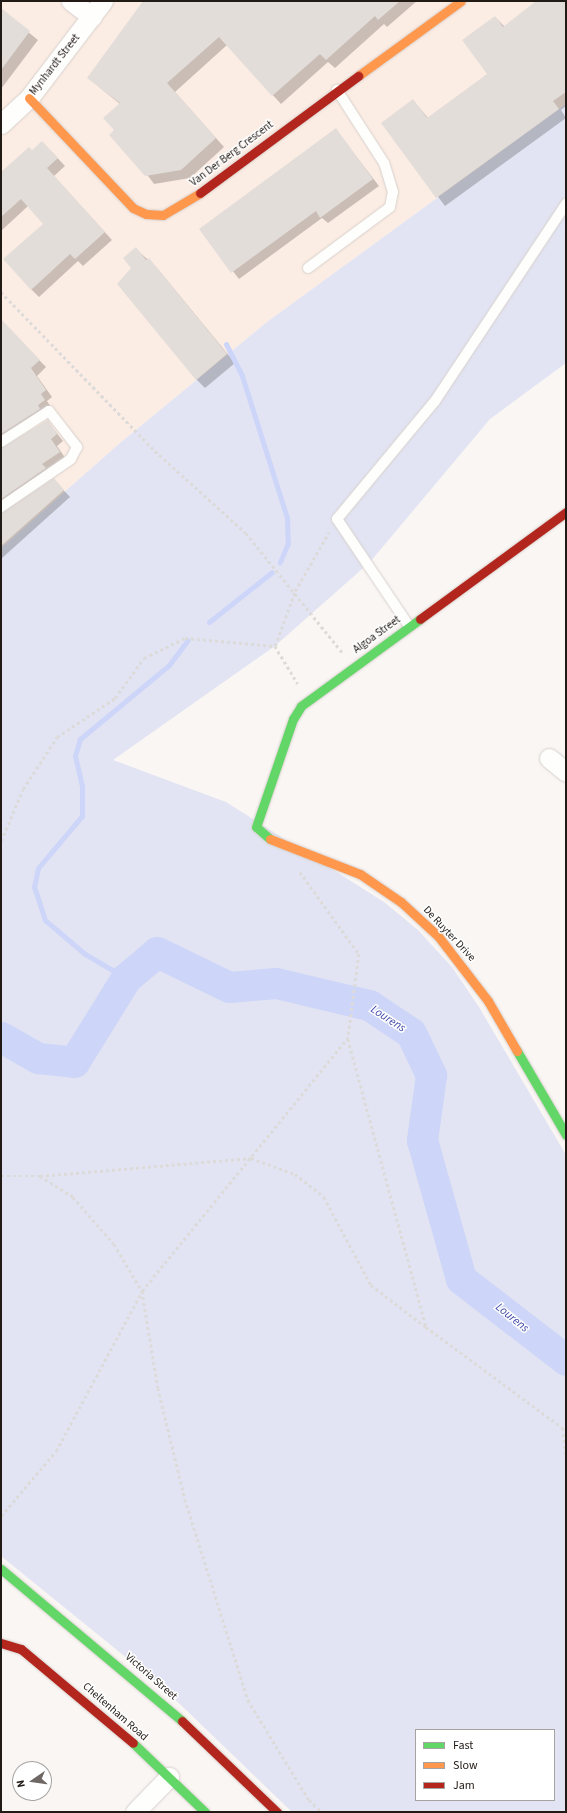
<!DOCTYPE html>
<html>
<head>
<meta charset="utf-8">
<style>
	body { margin:0 }
	#map { position:relative; width:567px; height:1813px; overflow:hidden; background:#faf6f4; font-family:"Source Sans 3",sans-serif }
	div>[style] { position:absolute }
	[style*='--x'] { left:calc(var(--x)*1px); top:calc(var(--y)*1px); width:calc(var(--w)*1px); rotate:calc(var(--a)*1deg) }
	.built>* { inset:0; background:#fcede4 }
	.green>* { inset:0; background:#e2e4f3 }
	.shadow>* { inset:0; background:#0003 }
	.stream>* { height:5px; margin:-2.5px; padding:0 2.5px; transform-origin:2.5px; border-radius:2.5px; background:#cdd5f8 }
	.river>* { height:31px; margin:-15.5px; padding:0 15.5px; transform-origin:15.5px; border-radius:15.5px; background:#cdd5f8 }
	.building>* { inset:0; background:#e3ddda }
	.path>* { height:2.5px; margin-top:-1.25px; transform-origin:0; background:repeating-linear-gradient(90deg,#dcdbda 0 3px,transparent 0 6px) }
	.roads { filter:drop-shadow(0 0 1px #d7d1cd) drop-shadow(0 0 1px #d7d1cd) }
	.lane>* { height:10px; margin:-5px; padding:0 5px; transform-origin:5px; border-radius:5px; background:#fefefd }
	.street>* { height:19px; margin:-9.5px; padding:0 9.5px; transform-origin:9.5px; border-radius:9.5px; background:#fefefd }
	.fast>* { height:9px; margin:-4.5px; padding:0 4.5px; transform-origin:4.5px; border-radius:4.5px; background:#63d668 }
	.slow>* { height:9px; margin:-4.5px; padding:0 4.5px; transform-origin:4.5px; border-radius:4.5px; background:#ff974d }
	.jam>* { height:9px; margin:-4.5px; padding:0 4.5px; transform-origin:4.5px; border-radius:4.5px; background:#b3261e }
	span { translate:-50% -50%; white-space:nowrap; text-align:center; line-height:1.15; -webkit-text-stroke:3px #fff; paint-order:stroke }
	.street-label { font-size:11px; color:#221a15 }
	.water-label { font-size:12px; color:#3f48a9; font-style:italic }
	.frame { position:absolute; inset:0; border:2px solid #221a15; pointer-events:none }
	.legend { position:absolute; left:415px; top:1729px; width:140px; height:72px; box-sizing:border-box; background:#fff; border:1px solid #a7a3a1; margin:0; padding:5px 7px; list-style:none; font-size:12px; color:#221a15 }
	.legend li { display:flex; align-items:center; gap:8px; height:20px }
	.legend b { width:20px; border:1px solid #a7a3a1 }
	.north { position:absolute; left:12px; top:1761px; width:40px; height:40px; box-sizing:border-box; background:#fff; border:1px solid #a7a3a1; border-radius:50%; rotate:257deg; font-size:11px; font-weight:700; line-height:16px; text-align:center; color:#221a15 }
	.north::after { content:''; display:block; margin:auto; width:14px; height:18px; background:#6e6763; clip-path:polygon(50% 0,100% 100%,50% 72%,0 100%) }
</style>
</head>
<body>
<div id="map">
	<div class="built">
		<i style="clip-path:polygon(1px 1px,566px 1px,566px 104px,267px 322px,120px 443px,1px 548px)"></i>
	</div>
	<div class="green">
		<i style="clip-path:polygon(evenodd,566px 104px,566px 363px,490px 419px,370px 562px,275px 646px,113px 760px,226px 802px,384px 902px,418px 930px,452px 967px,479px 1007px,566px 1155px,566px 1812px,292px 1812px,160px 1685px,1px 1556px,1px 548px,120px 443px,267px 322px,566px 104px,416px 1730px,554px 1730px,554px 1800px,416px 1800px,416px 1730px)"></i>
	</div>
	<div class="shadow">
		<i style="clip-path:polygon(145px 1px,417px 1px,387px 27px,384px 24px,335px 68px,328px 62px,281px 104px,227px 45px,175px 92px,224px 147px,190px 178px,154px 184px,115px 131px,120px 104px,88px 78px)"></i>
		<i style="clip-path:polygon(538px 1px,566px 1px,566px 106px,561px 110px,566px 118px,445px 206px,382px 123px,413px 100px,428px 118px,488px 74px,495px 17px,505px 27px)"></i>
		<i style="clip-path:polygon(1px 10px,38px 40px,1px 89px)"></i>
		<i style="clip-path:polygon(336px 130px,379px 186px,328px 223px,322px 218px,239px 279px,200px 229px)"></i>
		<i style="clip-path:polygon(50px 150px,65px 166px,54px 176px,112px 240px,83px 266px,78px 261px,39px 297px,31px 289px,44px 224px,28px 206px,1px 231px,1px 173px,32px 152px)"></i>
		<i style="clip-path:polygon(136px 249px,157px 268px,235px 363px,205px 388px,196px 379px,132px 268px)"></i>
		<i style="clip-path:polygon(1px 321px,46px 367px,37px 376px,52px 397px,47px 401px,51px 407px,4px 443px,3px 448px,47px 421px,63px 441px,57px 446px,66px 459px,1px 510px)"></i>
		<i style="clip-path:polygon(54px 480px,70px 497px,1px 559px,1px 516px)"></i>
	</div>
	<div class="stream">
		<i style="--x:226;--y:344;--w:36;--a:63"></i>
		<i style="--x:242;--y:376;--w:149;--a:72.4"></i>
		<i style="--x:287;--y:518;--w:25;--a:88"></i>
		<i style="--x:288;--y:543;--w:21;--a:113"></i>
		<i style="--x:209;--y:622;--w:80;--a:-38.4"></i>
		<i style="--x:126;--y:978;--w:48;--a:-149.7"></i>
		<i style="--x:85;--y:954;--w:52;--a:-139.6"></i>
		<i style="--x:45;--y:920;--w:35;--a:-108"></i>
		<i style="--x:34;--y:887;--w:19;--a:-78"></i>
		<i style="--x:38;--y:868;--w:68;--a:-49.8"></i>
		<i style="--x:82;--y:816;--w:30;--a:-90"></i>
		<i style="--x:82;--y:786;--w:31;--a:-103"></i>
		<i style="--x:75;--y:756;--w:18;--a:-74"></i>
		<i style="--x:80;--y:739;--w:116;--a:-39.7"></i>
		<i style="--x:169;--y:665;--w:31;--a:-53"></i>
	</div>
	<div class="river">
		<i style="--x:1;--y:1037;--w:43;--a:29.6"></i>
		<i style="--x:38;--y:1058;--w:36;--a:6"></i>
		<i style="--x:74;--y:1062;--w:99;--a:-58.2"></i>
		<i style="--x:126;--y:978;--w:40;--a:-40"></i>
		<i style="--x:157;--y:952;--w:80;--a:25.9"></i>
		<i style="--x:229;--y:987;--w:47;--a:-4.9"></i>
		<i style="--x:276;--y:983;--w:96;--a:13.3"></i>
		<i style="--x:369;--y:1005;--w:50;--a:33.7"></i>
		<i style="--x:411;--y:1033;--w:47;--a:64.5"></i>
		<i style="--x:431;--y:1075;--w:66;--a:97.9"></i>
		<i style="--x:422;--y:1140;--w:144;--a:74.3"></i>
		<i style="--x:461;--y:1279;--w:133;--a:37.6"></i>
	</div>
	<div class="building">
		<i style="clip-path:polygon(143px 1px,400px 1px,378px 20px,375px 16px,326px 60px,320px 54px,272px 96px,219px 37px,167px 83px,216px 138px,181px 170px,145px 176px,109px 135px,114px 130px,103px 118px,120px 103px,87px 78px)"></i>
		<i style="clip-path:polygon(536px 1px,566px 1px,566px 92px,553px 101px,559px 109px,436px 198px,381px 123px,413px 99px,427px 118px,487px 74px,462px 40px,495px 16px,503px 27px)"></i>
		<i style="clip-path:polygon(1px 8px,30px 31px,1px 70px)"></i>
		<i style="clip-path:polygon(336px 128px,373px 179px,320px 218px,316px 211px,231px 273px,199px 229px)"></i>
		<i style="clip-path:polygon(42px 141px,58px 158px,47px 168px,105px 232px,75px 259px,70px 254px,31px 290px,3px 259px,43px 224px,21px 199px,1px 217px,1px 172px,29px 147px,32px 150px)"></i>
		<i style="clip-path:polygon(136px 247px,146px 260px,149px 258px,227px 354px,196px 380px,117px 284px,131px 268px,123px 258px)"></i>
		<i style="clip-path:polygon(1px 319px,40px 360px,31px 368px,46px 390px,41px 394px,45px 400px,38px 405px,40px 409px,1px 434px)"></i>
		<i style="clip-path:polygon(48px 420px,57px 434px,51px 439px,60px 452px,42px 464px,46px 468px,1px 499px,1px 448px)"></i>
		<i style="clip-path:polygon(54px 478px,64px 490px,1px 546px,1px 513px)"></i>
	</div>
	<div class="path">
		<i style="--x:1;--y:292;--w:221;--a:45.9"></i>
		<i style="--x:155;--y:451;--w:122;--a:42"></i>
		<i style="--x:246;--y:533;--w:153;--a:51.1"></i>
		<i style="--x:275;--y:646;--w:59;--a:-70"></i>
		<i style="--x:295;--y:591;--w:68;--a:-60"></i>
		<i style="--x:1;--y:841;--w:56;--a:-67.1"></i>
		<i style="--x:23;--y:789;--w:62;--a:-56.8"></i>
		<i style="--x:57;--y:737;--w:70;--a:-33.9"></i>
		<i style="--x:115;--y:698;--w:49;--a:-54.1"></i>
		<i style="--x:144;--y:658;--w:46;--a:-26"></i>
		<i style="--x:185;--y:638;--w:90;--a:5.1"></i>
		<i style="--x:275;--y:646;--w:44;--a:58.8"></i>
		<i style="--x:300;--y:872;--w:101;--a:54.3"></i>
		<i style="--x:359;--y:954;--w:86;--a:97.4"></i>
		<i style="--x:348;--y:1039;--w:298;--a:74.8"></i>
		<i style="--x:426;--y:1327;--w:170;--a:36.4"></i>
		<i style="--x:563;--y:1428;--w:29;--a:84"></i>
		<i style="--x:1;--y:1176;--w:39;--a:0"></i>
		<i style="--x:40;--y:1176;--w:39;--a:32"></i>
		<i style="--x:73;--y:1197;--w:62;--a:48.9"></i>
		<i style="--x:114;--y:1244;--w:55;--a:59.2"></i>
		<i style="--x:142;--y:1291;--w:98;--a:80.6"></i>
		<i style="--x:158;--y:1388;--w:114;--a:76.3"></i>
		<i style="--x:185;--y:1499;--w:211;--a:72.6"></i>
		<i style="--x:248;--y:1700;--w:117;--a:58.6"></i>
		<i style="--x:309;--y:1800;--w:18;--a:43"></i>
		<i style="--x:40;--y:1176;--w:212;--a:-4.9"></i>
		<i style="--x:251;--y:1158;--w:47;--a:20"></i>
		<i style="--x:295;--y:1174;--w:37;--a:38"></i>
		<i style="--x:324;--y:1197;--w:100;--a:61.9"></i>
		<i style="--x:371;--y:1285;--w:69;--a:37.4"></i>
		<i style="--x:1;--y:1516;--w:85;--a:-49.8"></i>
		<i style="--x:56;--y:1451;--w:182;--a:-61.7"></i>
		<i style="--x:142;--y:1291;--w:325;--a:-50.9"></i>
	</div>
	<div class="roads">
		<div class="lane">
			<i style="--x:308;--y:268;--w:102;--a:-36.6"></i>
			<i style="--x:390;--y:207;--w:15;--a:-79"></i>
			<i style="--x:393;--y:192;--w:30;--a:-107"></i>
			<i style="--x:384;--y:163;--w:87;--a:-122.8"></i>
			<i style="--x:1;--y:442;--w:57;--a:-32.9"></i>
			<i style="--x:49;--y:411;--w:46;--a:52.1"></i>
			<i style="--x:77;--y:447;--w:13;--a:117"></i>
			<i style="--x:71;--y:459;--w:85;--a:145.6"></i>
			<i style="--x:409;--y:626;--w:129;--a:-123.9"></i>
			<i style="--x:337;--y:519;--w:153;--a:-50.3"></i>
			<i style="--x:435;--y:401;--w:237;--a:-56.4"></i>
		</div>
		<div class="street">
			<i style="--x:71;--y:1;--w:26;--a:37"></i>
			<i style="--x:1;--y:124;--w:38;--a:-43"></i>
			<i style="--x:29;--y:98;--w:122;--a:-52.7"></i>
			<i style="--x:549;--y:758;--w:22;--a:39"></i>
			<i style="--x:135;--y:1812;--w:49;--a:-45.8"></i>
		</div>
		<div class="fast">
			<i style="--x:270;--y:839;--w:18;--a:-139"></i>
			<i style="--x:256;--y:827;--w:114;--a:-71.1"></i>
			<i style="--x:293;--y:719;--w:15;--a:-58"></i>
			<i style="--x:301;--y:706;--w:147;--a:-36.2"></i>
			<i style="--x:517;--y:1051;--w:97;--a:59.7"></i>
			<i style="--x:1;--y:1569;--w:236;--a:40"></i>
			<i style="--x:133;--y:1743;--w:100;--a:43.8"></i>
		</div>
		<div class="slow">
			<i style="--x:358;--y:76;--w:127;--a:-36.1"></i>
			<i style="--x:29;--y:98;--w:151;--a:46.6"></i>
			<i style="--x:133;--y:208;--w:14;--a:25"></i>
			<i style="--x:146;--y:214;--w:17;--a:3"></i>
			<i style="--x:163;--y:215;--w:43;--a:-30.7"></i>
			<i style="--x:270;--y:839;--w:97;--a:21.3"></i>
			<i style="--x:360;--y:874;--w:50;--a:34.3"></i>
			<i style="--x:401;--y:902;--w:50;--a:42.6"></i>
			<i style="--x:438;--y:936;--w:82;--a:52.4"></i>
			<i style="--x:488;--y:1001;--w:58;--a:59.9"></i>
		</div>
		<div class="jam">
			<i style="--x:200;--y:193;--w:197;--a:-36.5"></i>
			<i style="--x:420;--y:619;--w:181;--a:-36.2"></i>
			<i style="--x:1;--y:1643;--w:21;--a:17"></i>
			<i style="--x:21;--y:1649;--w:146;--a:40"></i>
			<i style="--x:182;--y:1721;--w:132;--a:43.8"></i>
		</div>
	</div>
	<div class="street-label">
		<span style="left:55px;top:65px;rotate:-52deg">Mynhardt Street</span>
		<span style="left:232px;top:154px;rotate:-37deg">Van Der Berg Crescent</span>
		<span style="left:377px;top:635px;rotate:-36deg">Algoa Street</span>
		<span style="left:449px;top:934px;rotate:47deg">De Ruyter Drive</span>
		<span style="left:151px;top:1677px;rotate:41deg">Victoria Street</span>
		<span style="left:115px;top:1712px;rotate:41deg">Cheltenham Road</span>
	</div>
	<div class="water-label">
		<span style="left:388px;top:1019px;rotate:33deg">Lourens</span>
		<span style="left:512px;top:1318px;rotate:39deg">Lourens</span>
	</div>
	<div class="frame"></div>
	<ul class="legend">
	<li><b style="height:5px;background:#63d668"></b>Fast</li>
	<li><b style="height:5px;background:#ff974d"></b>Slow</li>
	<li><b style="height:5px;background:#b3261e"></b>Jam</li>
	</ul>
	<div class="north">N</div>
</div>
</body>
</html>
